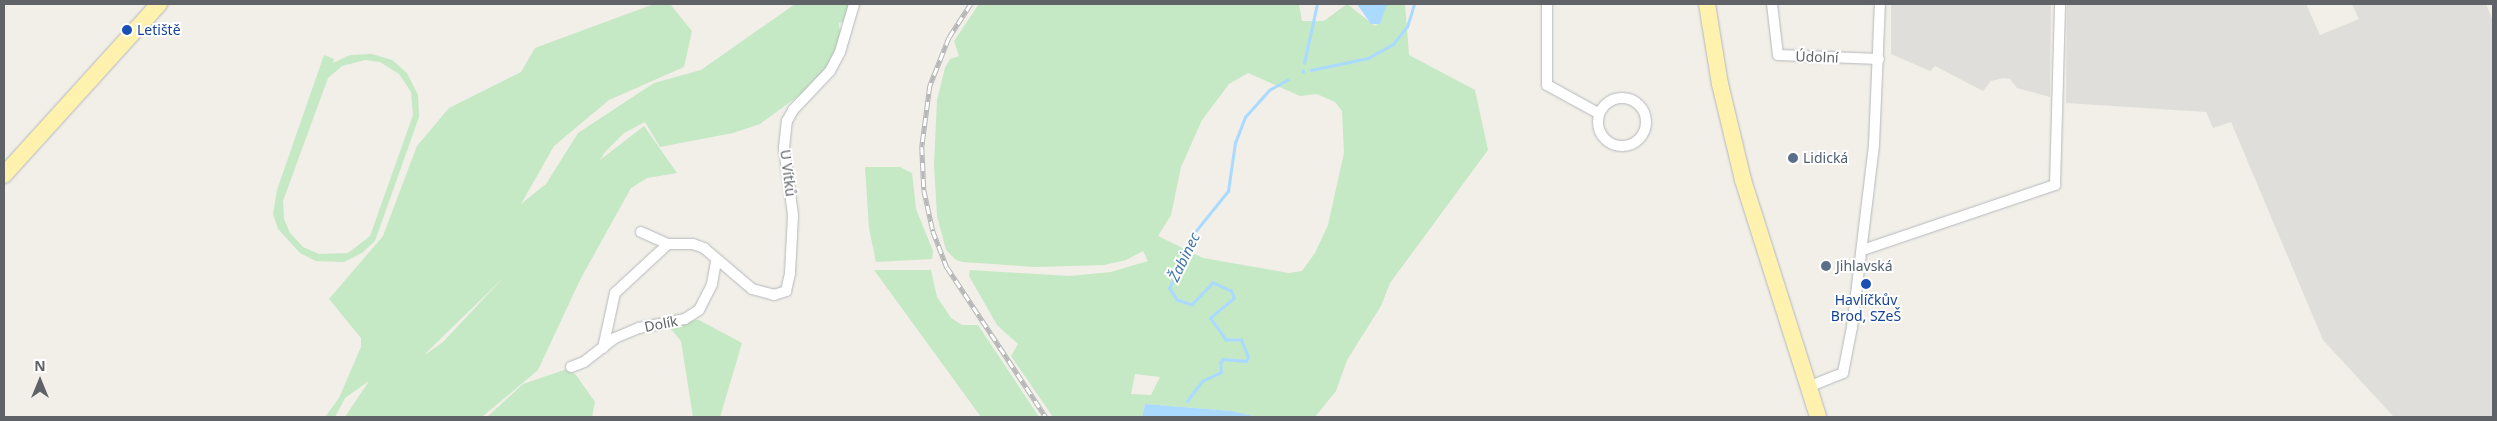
<!DOCTYPE html>
<html>
<head>
<meta charset="utf-8">
<style>
	body { margin:0 }
	#map { position:relative; width:2497px; height:421px; overflow:hidden; background:#f1efe8; font-family:"Noto Sans",sans-serif }
	div>[style] { position:absolute }
	[style*='--x'] { left:calc(var(--x)*1px); top:calc(var(--y)*1px); width:calc(var(--w)*1px); rotate:calc(var(--a)*1deg) }
	.industrial>* { inset:0; background:#e0deda }
	.green>* { inset:0; background:#c5e8c5 }
	.water>* { inset:0; background:#aadaff }
	.stream>* { height:2.5px; margin:-1.25px; padding:0 1.25px; transform-origin:1.25px; border-radius:1.25px; background:#aadaff }
	.roads { filter:drop-shadow(0 0 1px #b5b8bc) drop-shadow(0 0 1px #b5b8bc) }
	.street>* { height:10px; margin:-5px; padding:0 5px; transform-origin:5px; border-radius:5px; background:#fff }
	.street>.ring { margin:-5px; padding:0; box-sizing:content-box; background:none; border:10px solid #fff; border-radius:50% }
	.primary>* { height:16px; margin:-8px; padding:0 8px; transform-origin:8px; border-radius:8px; background:#fff2af }
	.rail>* { height:4.5px; margin-top:-2.25px; transform-origin:0; background:repeating-linear-gradient(90deg,#fff 0 8px,#b6b7b8 0 16px); box-sizing:border-box; border-block:1px solid #b6b7b8 }
	.dots>* { width:14px; height:14px; translate:-50% -50%; box-sizing:border-box; border:2px solid #fff; border-radius:50% }
	span { translate:-50% -50%; white-space:nowrap; text-align:center; line-height:1.15; -webkit-text-stroke:4px #fff; paint-order:stroke }
	.transit-label { font-size:14px; color:#164399 }
	.left { translate:0 -50%; text-align:left }
	.street-label { font-size:14px; color:#5f6368 }
	.service-label { font-size:14px; color:#4e5e75 }
	.water-label { font-size:15px; color:#4174aa; font-style:italic }
	.frame { position:absolute; inset:0; border:5px solid #5f6368; pointer-events:none }
	.north { position:absolute; left:15px; top:356px; width:50px; height:50px; -webkit-text-stroke:4px #fff; paint-order:stroke; rotate:0deg; font-size:14px; font-weight:700; line-height:20px; text-align:center; color:#5f6368 }
	.north::after { content:''; display:block; margin:auto; width:18px; height:22px; background:#5f6368; clip-path:polygon(50% 0,100% 100%,50% 72%,0 100%) }
</style>
</head>
<body>
<div id="map">
	<div class="industrial">
		<i style="clip-path:polygon(1891px 4px,2051px 4px,2050px 97px,2017px 88px,2010px 79px,2004px 78px,1991px 81px,1983px 91px,1935px 66px,1930px 71px,1891px 54px)"></i>
		<i style="clip-path:polygon(2067px 4px,2306px 4px,2320px 35px,2359px 19px,2352px 4px,2486px 4px,2493px 21px,2493px 417px,2394px 417px,2323px 340px,2231px 122px,2213px 128px,2206px 112px,2066px 103px)"></i>
	</div>
	<div class="green">
		<i style="clip-path:polygon(evenodd,654px 4px,670px 4px,692px 31px,684px 67px,609px 100px,554px 146px,521px 204px,546px 184px,578px 133px,654px 83px,701px 70px,795px 4px,851px 4px,846px 21px,839px 23px,839px 28px,843px 31px,829px 68px,808px 89px,760px 124px,733px 133px,660px 147px,645px 122px,624px 133px,605px 152px,600px 160px,644px 126px,677px 173px,647px 178px,631px 188px,581px 278px,538px 370px,482px 417px,345px 417px,369px 381px,345px 398px,335px 417px,325px 417px,339px 398px,361px 347px,361px 338px,329px 299px,383px 236px,417px 146px,449px 108px,521px 72px,535px 48px,654px 4px,503px 278px,443px 342px,426px 354px,426px 353px,503px 278px)"></i>
		<i style="clip-path:polygon(evenodd,979px 4px,1299px 4px,1302px 21px,1324px 21px,1347px 4px,1375px 26px,1380px 22px,1386px 4px,1405px 4px,1409px 55px,1475px 90px,1488px 150px,1390px 283px,1381px 306px,1347px 360px,1336px 391px,1315px 417px,1257px 417px,1232px 411px,1145px 404px,1142px 417px,1053px 417px,1011px 356px,1018px 344px,997px 325px,969px 276px,970px 270px,1069px 276px,1111px 272px,1148px 261px,1143px 251px,1126px 260px,1104px 265px,1035px 267px,963px 262px,956px 260px,946px 250px,937px 216px,934px 165px,937px 100px,945px 68px,950px 59px,959px 56px,954px 41px,979px 4px,1248px 73px,1300px 96px,1317px 94px,1335px 102px,1342px 111px,1344px 153px,1328px 225px,1315px 253px,1302px 271px,1289px 273px,1203px 258px,1158px 236px,1171px 215px,1181px 167px,1202px 120px,1229px 84px,1248px 73px,979px 4px,1135px 374px,1160px 377px,1151px 395px,1131px 394px,1135px 374px)"></i>
		<i style="clip-path:polygon(evenodd,372px 54px,392px 60px,407px 73px,418px 95px,419px 117px,375px 241px,362px 253px,344px 262px,316px 261px,300px 253px,278px 229px,273px 214px,277px 190px,324px 55px,334px 59px,333px 63px,350px 55px,372px 54px,365px 60px,380px 62px,399px 74px,411px 92px,413px 115px,370px 236px,348px 253px,319px 254px,303px 247px,290px 233px,284px 219px,283px 201px,328px 78px,342px 66px,365px 60px)"></i>
		<i style="clip-path:polygon(865px 167px,900px 167px,912px 173px,916px 209px,933px 251px,932px 259px,876px 262px,869px 228px)"></i>
		<i style="clip-path:polygon(874px 270px,931px 270px,937px 297px,951px 318px,962px 325px,978px 325px,1039px 417px,981px 417px)"></i>
		<i style="clip-path:polygon(699px 320px,742px 343px,720px 417px,693px 417px,681px 341px,664px 321px)"></i>
		<i style="clip-path:polygon(567px 369px,576px 375px,595px 402px,592px 417px,487px 417px,523px 384px)"></i>
	</div>
	<div class="water">
		<i style="clip-path:polygon(1357px 4px,1387px 4px,1380px 24px,1371px 24px)"></i>
		<i style="clip-path:polygon(1145px 404px,1232px 411px,1257px 417px,1142px 417px)"></i>
	</div>
	<div class="stream">
		<i style="--x:1304;--y:63;--w:60;--a:-77.6"></i>
		<i style="--x:1311;--y:70;--w:58;--a:-11.9"></i>
		<i style="--x:1368;--y:58;--w:29;--a:-29"></i>
		<i style="--x:1393;--y:44;--w:22;--a:-51"></i>
		<i style="--x:1407;--y:27;--w:24;--a:-73"></i>
		<i style="--x:1303;--y:72;--w:1;--a:-90"></i>
		<i style="--x:1187;--y:401;--w:25;--a:-53"></i>
		<i style="--x:1202;--y:381;--w:21;--a:-25"></i>
		<i style="--x:1221;--y:372;--w:9;--a:-96"></i>
		<i style="--x:1220;--y:363;--w:5;--a:-53"></i>
		<i style="--x:1223;--y:359;--w:23;--a:5"></i>
		<i style="--x:1246;--y:361;--w:4;--a:-63"></i>
		<i style="--x:1248;--y:357;--w:18;--a:-112"></i>
		<i style="--x:1241;--y:340;--w:15;--a:180"></i>
		<i style="--x:1226;--y:340;--w:27;--a:-126"></i>
		<i style="--x:1210;--y:318;--w:31;--a:-40"></i>
		<i style="--x:1234;--y:298;--w:8;--a:-113"></i>
		<i style="--x:1231;--y:291;--w:20;--a:-156"></i>
		<i style="--x:1213;--y:283;--w:30;--a:134"></i>
		<i style="--x:1192;--y:305;--w:16;--a:-162"></i>
		<i style="--x:1177;--y:300;--w:14;--a:-124"></i>
		<i style="--x:1169;--y:288;--w:39;--a:-61"></i>
		<i style="--x:1188;--y:254;--w:23;--a:-72"></i>
		<i style="--x:1195;--y:232;--w:53;--a:-51.2"></i>
		<i style="--x:1228;--y:191;--w:49;--a:-81.7"></i>
		<i style="--x:1235;--y:143;--w:28;--a:-69"></i>
		<i style="--x:1245;--y:117;--w:36;--a:-48"></i>
		<i style="--x:1269;--y:90;--w:21;--a:-29"></i>
	</div>
	<div class="roads">
		<div class="street">
			<i style="--x:1547;--y:4;--w:81;--a:90"></i>
			<i style="--x:1547;--y:85;--w:58;--a:28.8"></i>
			<i style="--x:1772;--y:4;--w:51;--a:83.3"></i>
			<i style="--x:1778;--y:55;--w:101;--a:2.3"></i>
			<i class="ring" style="left:1598px;top:98px;width:38px;height:38px"></i>
			<i style="--x:641;--y:232;--w:30;--a:24"></i>
			<i style="--x:668;--y:244;--w:25;--a:0"></i>
			<i style="--x:693;--y:244;--w:12;--a:20"></i>
			<i style="--x:704;--y:248;--w:63;--a:40.5"></i>
			<i style="--x:752;--y:289;--w:23;--a:15"></i>
			<i style="--x:774;--y:295;--w:13;--a:-18"></i>
			<i style="--x:786;--y:291;--w:18;--a:-77"></i>
			<i style="--x:790;--y:273;--w:58;--a:-87"></i>
			<i style="--x:793;--y:215;--w:68;--a:-97.7"></i>
			<i style="--x:784;--y:148;--w:27;--a:-84"></i>
			<i style="--x:787;--y:121;--w:13;--a:-61"></i>
			<i style="--x:793;--y:110;--w:54;--a:-46.5"></i>
			<i style="--x:830;--y:71;--w:21;--a:-62"></i>
			<i style="--x:840;--y:52;--w:50;--a:-73.7"></i>
			<i style="--x:1863;--y:250;--w:203;--a:-18.7"></i>
			<i style="--x:2055;--y:185;--w:181;--a:-88.4"></i>
			<i style="--x:603;--y:348;--w:56;--a:-77.7"></i>
			<i style="--x:615;--y:293;--w:72;--a:-42.8"></i>
			<i style="--x:571;--y:367;--w:14;--a:-21"></i>
			<i style="--x:584;--y:362;--w:39;--a:-38"></i>
			<i style="--x:615;--y:338;--w:26;--a:-23"></i>
			<i style="--x:639;--y:328;--w:47;--a:-11.1"></i>
			<i style="--x:685;--y:319;--w:17;--a:-33"></i>
			<i style="--x:699;--y:310;--w:29;--a:-63"></i>
			<i style="--x:712;--y:284;--w:23;--a:-80"></i>
			<i style="--x:1808;--y:387;--w:38;--a:-22"></i>
			<i style="--x:1843;--y:373;--w:47;--a:-78.9"></i>
			<i style="--x:1852;--y:327;--w:183;--a:-83.1"></i>
			<i style="--x:1874;--y:145;--w:141;--a:-87.6"></i>
		</div>
		<div class="primary">
			<i style="--x:1707;--y:4;--w:81;--a:80.8"></i>
			<i style="--x:1720;--y:84;--w:99;--a:76.5"></i>
			<i style="--x:1743;--y:180;--w:249;--a:72.4"></i>
			<i style="--x:4;--y:175;--w:231;--a:-47.8"></i>
		</div>
	</div>
	<div class="rail">
		<i style="--x:971;--y:4;--w:40;--a:122.9"></i>
		<i style="--x:949;--y:38;--w:52;--a:111.6"></i>
		<i style="--x:930;--y:86;--w:62;--a:97.5"></i>
		<i style="--x:922;--y:147;--w:43;--a:87.3"></i>
		<i style="--x:924;--y:190;--w:42;--a:77.6"></i>
		<i style="--x:933;--y:231;--w:39;--a:69"></i>
		<i style="--x:947;--y:267;--w:180;--a:56.6"></i>
	</div>
	<div class="dots">
		<i style="left:127px;top:30px;background:#1a4fb4"></i>
		<i style="left:1793px;top:158px;background:#5c6f8a"></i>
		<i style="left:1826px;top:266px;background:#5c6f8a"></i>
		<i style="left:1866px;top:284px;background:#1a4fb4"></i>
	</div>
	<div class="transit-label">
		<span class="left" style="left:137px;top:30px">Letiště</span>
		<span style="left:1866px;top:308px">Havlíčkův<br>Brod, SZeŠ</span>
	</div>
	<div class="street-label">
		<span style="left:1817px;top:57px;rotate:2deg">Údolní</span>
		<span style="left:788px;top:173px;rotate:83deg">U Vítků</span>
		<span style="left:661px;top:324px;rotate:-11deg">Dolík</span>
	</div>
	<div class="service-label">
		<span class="left" style="left:1803px;top:158px">Lidická</span>
		<span class="left" style="left:1836px;top:266px">Jihlavská</span>
	</div>
	<div class="water-label">
		<span style="left:1184px;top:257px;rotate:-64deg">Žabinec</span>
	</div>
	<div class="frame"></div>
	<div class="north">N</div>
</div>
</body>
</html>
